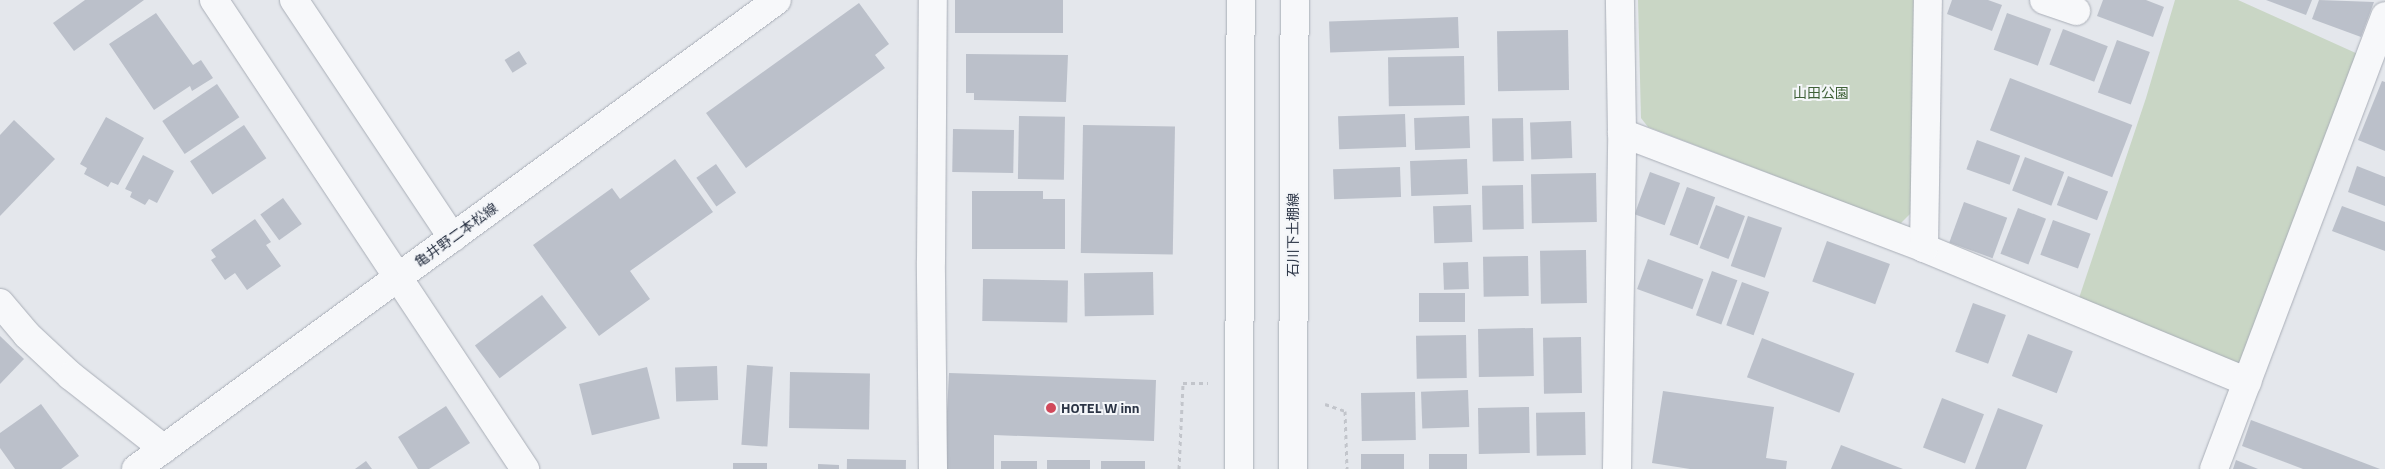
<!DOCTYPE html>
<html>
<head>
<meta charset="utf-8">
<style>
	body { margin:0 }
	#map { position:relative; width:2385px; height:469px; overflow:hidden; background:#e4e7ec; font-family:"Titillium Web","Noto Sans JP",sans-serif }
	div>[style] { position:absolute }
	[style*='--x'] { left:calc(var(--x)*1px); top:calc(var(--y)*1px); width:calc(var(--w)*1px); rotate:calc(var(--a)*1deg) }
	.green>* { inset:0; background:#c9d6c5 }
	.building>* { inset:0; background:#bbc0ca; transform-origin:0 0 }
	.path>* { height:3px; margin-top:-1.5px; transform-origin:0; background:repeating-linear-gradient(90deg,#c2c5cb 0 4px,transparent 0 8px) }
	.roads { filter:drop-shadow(0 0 1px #a9aeb7) drop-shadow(0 0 1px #a9aeb7) }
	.minor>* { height:28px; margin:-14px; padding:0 14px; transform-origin:14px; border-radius:14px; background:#f7f8fa }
	.tertiary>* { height:28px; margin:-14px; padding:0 14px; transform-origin:14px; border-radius:14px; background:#f7f8fa }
	.dots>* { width:14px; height:14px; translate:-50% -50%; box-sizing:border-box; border:2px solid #f4f6f9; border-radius:50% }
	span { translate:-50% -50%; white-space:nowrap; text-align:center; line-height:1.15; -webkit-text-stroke:4px #f4f6f9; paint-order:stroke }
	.park-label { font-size:14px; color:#3f6138 }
	.street-label { font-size:14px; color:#2b3445 }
	.poi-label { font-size:14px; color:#2b3445; font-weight:700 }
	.left { translate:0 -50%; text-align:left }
</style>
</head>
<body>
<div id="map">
	<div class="green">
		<i style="clip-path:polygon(1638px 0,1916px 0,1911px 213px,1900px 224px,1648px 127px,1641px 118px)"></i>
		<i style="clip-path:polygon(2175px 0,2238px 0,2369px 59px,2247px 382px,2075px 310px,2146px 98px)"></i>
	</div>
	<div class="building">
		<i style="clip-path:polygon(85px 0,144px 0,74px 51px,53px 23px)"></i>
		<i style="left:955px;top:0;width:108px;height:33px"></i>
		<i style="clip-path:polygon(1952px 0,1988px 0,2002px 5px,1992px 31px,1947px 14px)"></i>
		<i style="clip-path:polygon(2103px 0,2146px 0,2164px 7px,2153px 37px,2097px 16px)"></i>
		<i style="clip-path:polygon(2266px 0,2312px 0,2306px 15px)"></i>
		<i style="clip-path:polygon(2319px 0,2374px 2px,2361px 37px,2312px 19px)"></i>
		<i style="clip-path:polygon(859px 3px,889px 44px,875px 55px,885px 68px,746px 168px,706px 113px)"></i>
		<i style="clip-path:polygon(156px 13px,193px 65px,201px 60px,213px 78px,192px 91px,190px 86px,154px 110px,109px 44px)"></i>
		<i style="left:2007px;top:13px;width:47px;height:39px;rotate:20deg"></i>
		<i style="left:1458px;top:17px;width:31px;height:129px;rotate:88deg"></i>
		<i style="left:2063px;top:29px;width:48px;height:38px;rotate:21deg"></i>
		<i style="left:1568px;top:30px;width:60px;height:71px;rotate:89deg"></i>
		<i style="left:2117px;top:40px;width:35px;height:56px;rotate:20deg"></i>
		<i style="left:519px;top:51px;width:15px;height:17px;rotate:58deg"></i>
		<i style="clip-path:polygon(966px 54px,1068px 55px,1066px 102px,974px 100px,974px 93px,966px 93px)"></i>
		<i style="left:1464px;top:56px;width:49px;height:76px;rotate:89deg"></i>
		<i style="left:2010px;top:78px;width:131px;height:56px;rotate:21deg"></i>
		<i style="clip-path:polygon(2382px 81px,2385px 82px,2385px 151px,2358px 140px)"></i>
		<i style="left:217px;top:84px;width:40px;height:66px;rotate:56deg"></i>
		<i style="left:1405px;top:114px;width:33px;height:67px;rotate:88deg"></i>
		<i style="left:1019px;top:116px;width:46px;height:63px;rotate:1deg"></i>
		<i style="left:1469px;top:116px;width:32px;height:55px;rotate:88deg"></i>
		<i style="clip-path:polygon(106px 117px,144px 138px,118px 185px,111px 182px,108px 187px,84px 174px,87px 168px,80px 164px)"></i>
		<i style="left:1523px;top:118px;width:43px;height:31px;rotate:89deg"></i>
		<i style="clip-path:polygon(14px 120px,55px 159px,0 216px,0 135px)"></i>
		<i style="left:1571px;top:121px;width:37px;height:41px;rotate:88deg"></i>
		<i style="left:244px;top:125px;width:40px;height:65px;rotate:56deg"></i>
		<i style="left:1083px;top:125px;width:92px;height:128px;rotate:1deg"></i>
		<i style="left:953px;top:129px;width:61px;height:43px;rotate:1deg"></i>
		<i style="left:1977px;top:140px;width:46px;height:31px;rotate:20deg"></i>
		<i style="clip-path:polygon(143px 155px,174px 171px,157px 203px,149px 199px,145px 205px,130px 197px,132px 192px,125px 189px)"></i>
		<i style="left:2025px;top:157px;width:42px;height:36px;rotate:21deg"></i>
		<i style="clip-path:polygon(675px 159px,713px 212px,630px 271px,650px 299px,599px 336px,533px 245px,612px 188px,620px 199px)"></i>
		<i style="left:1467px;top:159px;width:35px;height:57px;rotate:88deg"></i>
		<i style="left:716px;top:164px;width:35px;height:24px;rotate:55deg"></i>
		<i style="clip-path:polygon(2357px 166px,2385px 177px,2385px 206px,2348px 192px)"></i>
		<i style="left:1400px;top:167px;width:30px;height:67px;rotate:88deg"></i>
		<i style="left:1650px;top:172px;width:32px;height:45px;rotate:20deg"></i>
		<i style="left:1596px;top:173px;width:49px;height:65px;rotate:89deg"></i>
		<i style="left:2068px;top:176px;width:43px;height:31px;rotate:21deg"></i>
		<i style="left:1523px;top:185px;width:44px;height:41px;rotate:89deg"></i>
		<i style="left:1687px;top:187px;width:30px;height:51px;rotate:20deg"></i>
		<i style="clip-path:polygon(972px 191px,1043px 191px,1043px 199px,1065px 199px,1065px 249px,972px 249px)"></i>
		<i style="left:283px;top:198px;width:32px;height:28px;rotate:54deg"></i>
		<i style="left:1964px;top:202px;width:46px;height:43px;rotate:20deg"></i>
		<i style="left:1471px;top:205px;width:37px;height:38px;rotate:88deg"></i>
		<i style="left:1716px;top:205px;width:31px;height:46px;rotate:21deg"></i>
		<i style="clip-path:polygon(2342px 206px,2385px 222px,2385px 251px,2332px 231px)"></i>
		<i style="left:2018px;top:208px;width:30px;height:49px;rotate:21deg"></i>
		<i style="left:1748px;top:216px;width:36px;height:53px;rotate:19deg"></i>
		<i style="clip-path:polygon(255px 219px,271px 242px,266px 245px,281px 266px,247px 290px,235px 273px,225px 280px,211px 260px,216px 257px,211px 250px)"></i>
		<i style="left:2053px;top:220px;width:40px;height:37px;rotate:20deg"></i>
		<i style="left:1827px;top:241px;width:67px;height:43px;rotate:20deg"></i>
		<i style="left:1586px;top:250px;width:53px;height:46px;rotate:89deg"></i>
		<i style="left:1528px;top:256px;width:40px;height:45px;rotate:89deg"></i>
		<i style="left:1648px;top:259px;width:59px;height:32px;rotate:20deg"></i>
		<i style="left:1468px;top:262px;width:27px;height:25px;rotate:88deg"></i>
		<i style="left:1712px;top:271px;width:27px;height:47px;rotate:20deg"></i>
		<i style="left:1153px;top:272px;width:43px;height:69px;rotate:89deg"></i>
		<i style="left:983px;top:279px;width:85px;height:42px;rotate:1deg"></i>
		<i style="left:1742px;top:282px;width:29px;height:46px;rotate:20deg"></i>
		<i style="left:1419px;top:293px;width:46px;height:29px"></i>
		<i style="left:542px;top:295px;width:41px;height:84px;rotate:53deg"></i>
		<i style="left:1973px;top:303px;width:35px;height:52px;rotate:20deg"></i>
		<i style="left:1533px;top:328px;width:48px;height:55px;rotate:89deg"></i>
		<i style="left:2028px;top:334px;width:48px;height:45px;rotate:21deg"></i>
		<i style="left:1466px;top:335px;width:43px;height:50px;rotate:89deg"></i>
		<i style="clip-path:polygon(0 336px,24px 359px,0 384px)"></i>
		<i style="left:1581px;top:337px;width:56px;height:38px;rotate:89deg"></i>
		<i style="left:1762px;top:338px;width:99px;height:42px;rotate:21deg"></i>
		<i style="left:747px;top:365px;width:26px;height:80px;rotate:4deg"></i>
		<i style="left:717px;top:366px;width:34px;height:42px;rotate:88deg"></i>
		<i style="left:647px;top:367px;width:53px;height:70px;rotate:76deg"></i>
		<i style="left:790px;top:372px;width:80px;height:56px;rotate:1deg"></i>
		<i style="clip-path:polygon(949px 373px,1156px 380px,1154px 441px,994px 435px,994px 469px,944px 469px)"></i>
		<i style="left:1468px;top:390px;width:37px;height:47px;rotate:88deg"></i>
		<i style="clip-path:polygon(1663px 391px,1774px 407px,1766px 458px,1787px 461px,1786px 469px,1690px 469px,1652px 463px)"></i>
		<i style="left:1415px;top:392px;width:48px;height:54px;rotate:89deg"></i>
		<i style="left:1942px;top:398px;width:45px;height:53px;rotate:21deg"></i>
		<i style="clip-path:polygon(41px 404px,79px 456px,61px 469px,15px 469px,0 448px,0 433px)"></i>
		<i style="clip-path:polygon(446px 406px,470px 443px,429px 469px,418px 469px,398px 437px)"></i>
		<i style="left:1529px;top:407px;width:46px;height:51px;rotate:89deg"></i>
		<i style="clip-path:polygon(1998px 408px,2043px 425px,2026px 469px,1975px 469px)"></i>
		<i style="left:1585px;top:412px;width:43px;height:49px;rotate:89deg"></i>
		<i style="clip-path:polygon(2251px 420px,2380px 469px,2303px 469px,2242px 446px)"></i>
		<i style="clip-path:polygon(1841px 445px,1903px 469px,1831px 469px)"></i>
		<i style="left:1404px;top:454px;width:15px;height:43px;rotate:90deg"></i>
		<i style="left:1467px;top:454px;width:15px;height:38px;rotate:90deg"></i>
		<i style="left:847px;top:459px;width:59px;height:10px;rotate:1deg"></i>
		<i style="left:1090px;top:460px;width:9px;height:43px;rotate:90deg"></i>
		<i style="clip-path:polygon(2236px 460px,2258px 469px,2233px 469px)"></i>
		<i style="clip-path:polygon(366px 461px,372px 469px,355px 469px)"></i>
		<i style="left:1037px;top:461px;width:8px;height:36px;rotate:90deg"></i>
		<i style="left:1145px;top:461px;width:8px;height:44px;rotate:90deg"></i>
		<i style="left:733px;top:463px;width:34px;height:6px"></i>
		<i style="clip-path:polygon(818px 464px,839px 465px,839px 469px,818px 469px)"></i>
	</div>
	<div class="path">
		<i style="--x:1325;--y:404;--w:21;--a:19"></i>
		<i style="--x:1345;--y:411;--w:58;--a:88"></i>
		<i style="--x:1179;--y:469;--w:86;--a:-87.3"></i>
		<i style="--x:1183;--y:383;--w:25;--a:0"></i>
	</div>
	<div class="roads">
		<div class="minor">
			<i style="--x:214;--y:0;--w:563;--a:56.45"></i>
			<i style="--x:294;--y:0;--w:286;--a:56.3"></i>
			<i style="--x:2044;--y:0;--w:34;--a:19"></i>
			<i style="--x:1622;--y:133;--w:323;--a:20.8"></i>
			<i style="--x:1924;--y:248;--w:350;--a:22.5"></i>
			<i style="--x:1924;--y:248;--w:248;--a:-89.1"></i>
			<i style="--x:0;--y:303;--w:42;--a:49.8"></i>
			<i style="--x:27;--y:335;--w:60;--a:43"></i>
			<i style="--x:71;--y:376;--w:118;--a:38.1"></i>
			<i style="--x:933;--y:469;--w:208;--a:-90.6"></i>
			<i style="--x:931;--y:261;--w:261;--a:-89.6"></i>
			<i style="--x:1617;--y:469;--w:336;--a:-89.1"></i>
			<i style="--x:1622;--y:133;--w:133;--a:-90.9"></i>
			<i style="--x:2214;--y:469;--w:484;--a:-69.3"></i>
		</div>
		<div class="tertiary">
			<i style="--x:136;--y:469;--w:794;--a:-36.19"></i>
			<i style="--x:1239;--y:469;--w:469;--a:-89.8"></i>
			<i style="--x:1293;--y:469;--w:469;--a:-89.8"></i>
		</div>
	</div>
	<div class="dots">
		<i style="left:1051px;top:408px;background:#d1495b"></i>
	</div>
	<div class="park-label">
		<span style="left:1821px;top:93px">山田公園</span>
	</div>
	<div class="street-label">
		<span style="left:456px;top:235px;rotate:-36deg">亀井野二本松線</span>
		<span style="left:1293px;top:235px;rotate:-90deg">石川下土棚線</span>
	</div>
	<div class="poi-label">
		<span class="left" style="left:1061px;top:408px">HOTEL W inn</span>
	</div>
</div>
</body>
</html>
